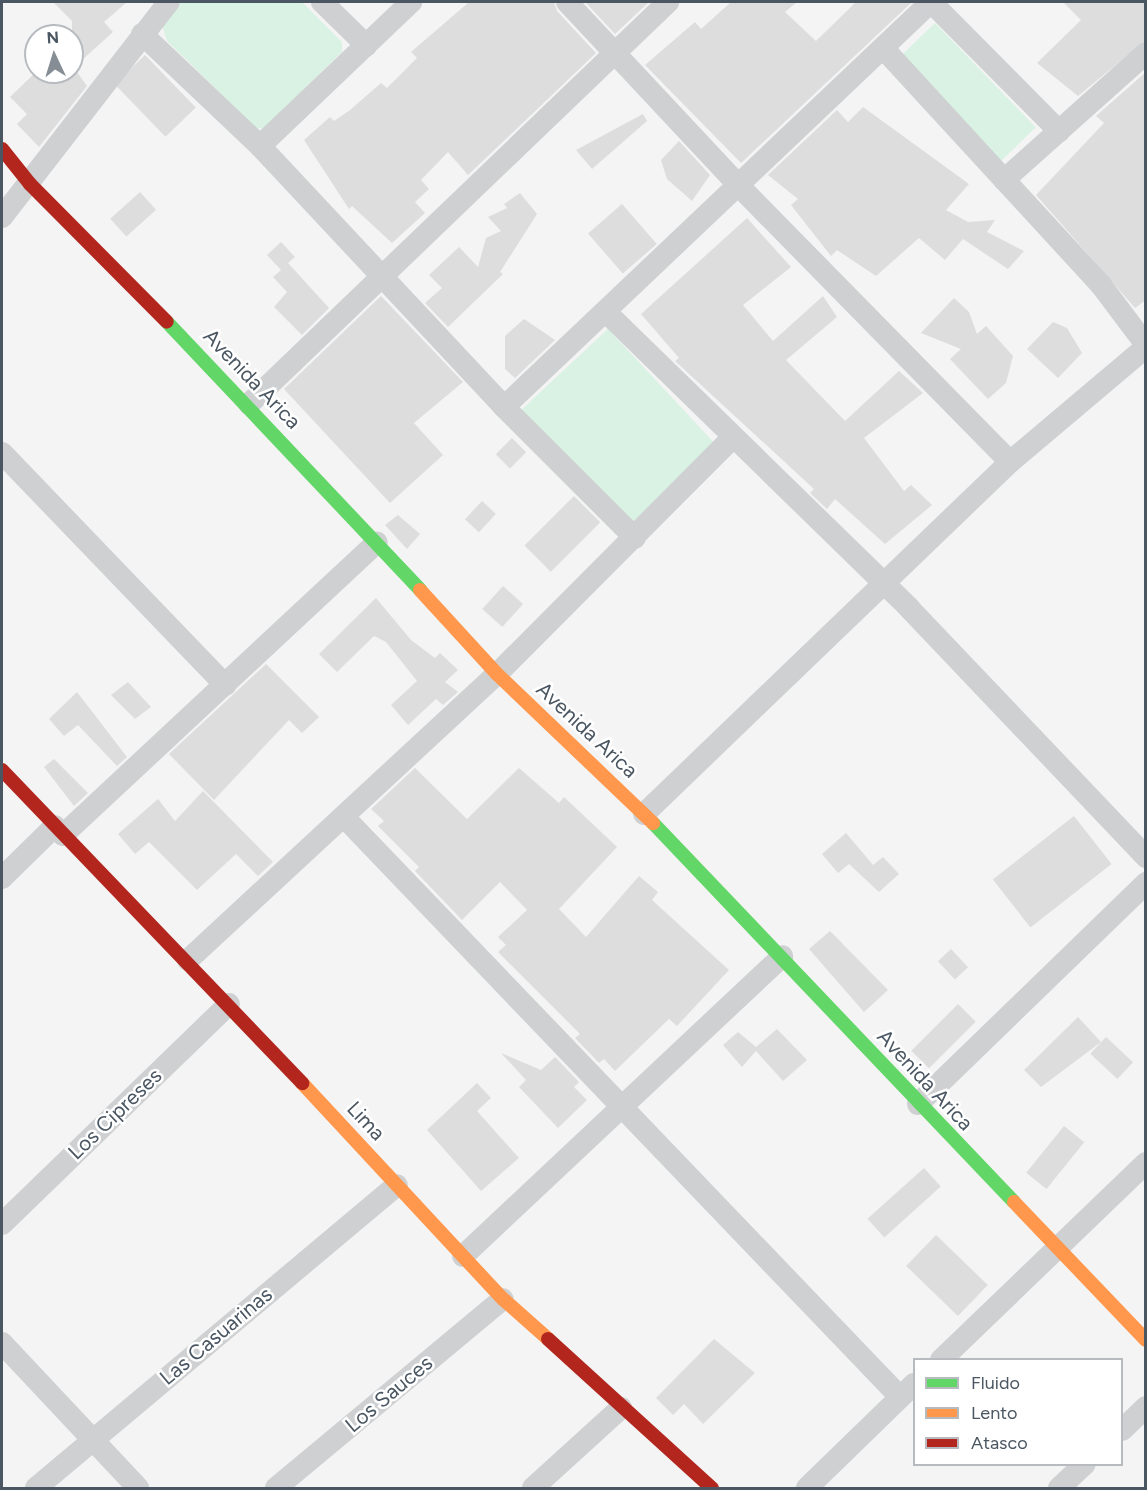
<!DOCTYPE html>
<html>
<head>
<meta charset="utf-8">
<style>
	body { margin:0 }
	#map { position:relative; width:1147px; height:1490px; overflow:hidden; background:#f4f4f4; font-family:Figtree,sans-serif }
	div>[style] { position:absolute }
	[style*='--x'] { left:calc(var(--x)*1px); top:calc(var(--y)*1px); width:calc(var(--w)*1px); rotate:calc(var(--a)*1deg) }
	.green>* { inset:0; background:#d9f2e3; transform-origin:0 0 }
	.building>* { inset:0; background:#ddddde; transform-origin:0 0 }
	.street>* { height:22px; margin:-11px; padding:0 11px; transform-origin:11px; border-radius:11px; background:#ced0d2 }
	.fast>* { height:14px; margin:-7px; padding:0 7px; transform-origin:7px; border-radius:7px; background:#63d668 }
	.slow>* { height:14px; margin:-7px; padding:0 7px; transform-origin:7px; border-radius:7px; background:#ff974d }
	.jam>* { height:14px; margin:-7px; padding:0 7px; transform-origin:7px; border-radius:7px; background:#b3261e }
	span { translate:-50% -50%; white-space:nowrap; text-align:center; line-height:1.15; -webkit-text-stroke:5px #fff; paint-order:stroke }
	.street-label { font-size:21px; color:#4a5661 }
	.frame { position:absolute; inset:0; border:3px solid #4a5661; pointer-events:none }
	.legend { position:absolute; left:913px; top:1358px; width:210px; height:108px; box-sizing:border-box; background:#fff; border:2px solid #b7bbc0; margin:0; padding:8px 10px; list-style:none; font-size:18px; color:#4a5661 }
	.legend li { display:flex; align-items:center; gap:12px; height:30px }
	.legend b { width:30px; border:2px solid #b7bbc0 }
	.north { position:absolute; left:24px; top:24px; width:60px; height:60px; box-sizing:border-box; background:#fff; border:2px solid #b7bbc0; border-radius:50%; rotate:356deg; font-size:16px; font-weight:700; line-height:24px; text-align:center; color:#4a5661 }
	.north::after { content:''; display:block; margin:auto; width:21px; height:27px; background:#868d94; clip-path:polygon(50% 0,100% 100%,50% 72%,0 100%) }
</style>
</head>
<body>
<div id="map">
	<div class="green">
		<i style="clip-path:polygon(181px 2px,302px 2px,342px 42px,342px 52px,264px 128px,257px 129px,167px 41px,162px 25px)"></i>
		<i style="left:935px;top:23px;width:145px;height:66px;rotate:46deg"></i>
		<i style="left:608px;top:329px;width:160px;height:118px;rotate:47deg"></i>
	</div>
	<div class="building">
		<i style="clip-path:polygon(53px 2px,127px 2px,104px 22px,113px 32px,72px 69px,72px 21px)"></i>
		<i style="clip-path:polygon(469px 2px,554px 2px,557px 11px,596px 53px,468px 175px,448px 152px,421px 180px,429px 189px,415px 202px,425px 213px,392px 243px,352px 206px,349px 209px,304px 140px,330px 117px,334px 121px,350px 110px,381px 83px,387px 88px,417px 58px,411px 52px)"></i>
		<i style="clip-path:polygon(585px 2px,649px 2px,615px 34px)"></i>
		<i style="clip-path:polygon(731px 2px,797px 2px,785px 12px,816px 41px,856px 2px,912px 2px,741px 163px,645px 65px,695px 22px,701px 29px)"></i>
		<i style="clip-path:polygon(1063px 2px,1146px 2px,1146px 40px,1078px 96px,1037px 63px,1081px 20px)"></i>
		<i style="left:145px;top:55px;width:73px;height:42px;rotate:46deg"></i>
		<i style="clip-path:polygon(36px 72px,77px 72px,87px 86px,39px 147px,17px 124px,27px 114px,10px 97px)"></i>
		<i style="clip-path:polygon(1146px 72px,1146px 300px,1135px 308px,1036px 195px,1104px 123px,1096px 116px)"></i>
		<i style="clip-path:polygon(863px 107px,969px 184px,946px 210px,968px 222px,995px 220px,987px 232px,1024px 251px,1008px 269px,963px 239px,945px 260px,919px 238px,876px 276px,837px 250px,831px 256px,791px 205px,798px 199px,768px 175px,837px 110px,848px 122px)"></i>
		<i style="clip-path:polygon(643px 114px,647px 121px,592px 169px,576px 150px)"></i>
		<i style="clip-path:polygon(679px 141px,710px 175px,692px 201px,667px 179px,661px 160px)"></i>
		<i style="left:140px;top:192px;width:24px;height:40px;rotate:48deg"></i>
		<i style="clip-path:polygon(520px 193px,537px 214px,500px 272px,503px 274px,448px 327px,425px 303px,442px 288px,429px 275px,459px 247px,478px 267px,486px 238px,501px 231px,488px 217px,507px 208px,504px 204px)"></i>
		<i style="left:622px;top:204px;width:53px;height:45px;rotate:49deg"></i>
		<i style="clip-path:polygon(747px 218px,791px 267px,743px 305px,773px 341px,823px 296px,837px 317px,786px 360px,845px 421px,899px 371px,923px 393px,864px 438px,904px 491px,911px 485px,932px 505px,885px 544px,835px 499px,827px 509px,810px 493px,814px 489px,675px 361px,679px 358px,641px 314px)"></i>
		<i style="clip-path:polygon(281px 242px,295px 257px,288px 263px,329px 308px,302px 335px,274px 307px,287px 292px,273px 277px,281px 270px,267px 255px)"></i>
		<i style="clip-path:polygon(381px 296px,463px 382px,414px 423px,443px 455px,390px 503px,284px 389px)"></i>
		<i style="clip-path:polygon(954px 298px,969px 312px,977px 334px,986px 326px,1013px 356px,1006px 383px,988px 399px,950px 359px,961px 349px,921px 333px)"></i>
		<i style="clip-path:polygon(524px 319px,555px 340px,515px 378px,505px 369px,505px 336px)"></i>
		<i style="clip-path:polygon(1053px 322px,1067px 328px,1082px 353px,1058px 378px,1027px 349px)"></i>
		<i style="left:512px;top:438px;width:20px;height:23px;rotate:45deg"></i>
		<i style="left:574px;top:496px;width:37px;height:70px;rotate:45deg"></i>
		<i style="left:482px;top:501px;width:19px;height:25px;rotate:43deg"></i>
		<i style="clip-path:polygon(398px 515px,420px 534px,407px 549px,385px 525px)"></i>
		<i style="left:503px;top:586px;width:27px;height:31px;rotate:42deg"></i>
		<i style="clip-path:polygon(376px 598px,411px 640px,435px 658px,440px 653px,458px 670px,445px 682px,458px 692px,443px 705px,436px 699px,408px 725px,391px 705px,417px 681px,386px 642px,374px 636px,337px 672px,319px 654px)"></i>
		<i style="clip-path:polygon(266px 664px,319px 717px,302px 733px,289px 720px,214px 800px,169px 754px)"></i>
		<i style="clip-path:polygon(128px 682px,151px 707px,135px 719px,111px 695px)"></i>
		<i style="clip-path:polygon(77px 692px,127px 757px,117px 766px,78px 725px,64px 736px,49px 719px)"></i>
		<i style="clip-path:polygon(54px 759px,88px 793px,74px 806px,44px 767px)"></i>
		<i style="clip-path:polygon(415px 768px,467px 819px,519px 768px,559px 803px,564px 797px,617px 847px,559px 909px,586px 937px,639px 876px,658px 892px,652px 900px,729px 970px,677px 1026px,669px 1019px,615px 1071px,604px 1059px,599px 1063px,575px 1038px,580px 1034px,498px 952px,506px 945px,498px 937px,527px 910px,500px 882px,462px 920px,415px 871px,419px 867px,378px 826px,384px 821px,371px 809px)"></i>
		<i style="clip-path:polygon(203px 791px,273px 862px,258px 876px,236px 854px,197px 890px,149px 842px,135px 854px,118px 834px,158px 799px,175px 821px)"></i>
		<i style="left:1074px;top:816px;width:61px;height:103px;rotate:52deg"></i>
		<i style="clip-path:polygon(846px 833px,873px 865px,883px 857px,899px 874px,879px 892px,849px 864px,838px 873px,822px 854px)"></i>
		<i style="clip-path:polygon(830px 931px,888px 990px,864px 1012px,809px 949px)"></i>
		<i style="left:951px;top:949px;width:25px;height:18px;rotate:47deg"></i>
		<i style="left:958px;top:1004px;width:25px;height:66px;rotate:45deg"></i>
		<i style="clip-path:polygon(1078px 1017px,1101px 1042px,1041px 1087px,1024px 1070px)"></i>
		<i style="clip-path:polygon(777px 1029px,807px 1060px,783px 1081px,756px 1051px,742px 1067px,723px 1045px,738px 1032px,756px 1047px)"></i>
		<i style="left:1106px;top:1037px;width:37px;height:23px;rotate:43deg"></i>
		<i style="clip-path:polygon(501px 1053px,541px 1070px,555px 1057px,579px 1082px,574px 1087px,587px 1100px,558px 1128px,519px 1087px,526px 1080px)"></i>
		<i style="clip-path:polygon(477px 1083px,491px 1098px,477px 1111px,519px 1158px,481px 1191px,427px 1130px)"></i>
		<i style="left:1064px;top:1126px;width:26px;height:60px;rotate:39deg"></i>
		<i style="left:924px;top:1168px;width:25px;height:76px;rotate:48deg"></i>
		<i style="left:936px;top:1235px;width:72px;height:43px;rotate:44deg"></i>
		<i style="clip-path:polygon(714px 1339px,755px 1373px,703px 1424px,684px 1404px,673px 1415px,656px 1398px)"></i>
	</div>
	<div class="street">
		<i style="--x:322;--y:2;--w:62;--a:44.3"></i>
		<i style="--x:567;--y:2;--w:250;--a:46.9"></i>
		<i style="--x:738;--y:185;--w:388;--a:45.5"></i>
		<i style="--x:142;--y:34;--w:163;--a:43.5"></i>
		<i style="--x:260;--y:146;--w:357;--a:46.9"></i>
		<i style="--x:504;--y:407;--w:185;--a:45"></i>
		<i style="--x:884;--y:49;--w:321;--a:47.4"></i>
		<i style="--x:1101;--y:285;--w:75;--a:53.1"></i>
		<i style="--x:260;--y:146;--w:209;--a:-43.6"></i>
		<i style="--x:1004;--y:180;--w:191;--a:-41.8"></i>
		<i style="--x:2;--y:217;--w:272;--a:-52.2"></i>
		<i style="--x:607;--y:313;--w:422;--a:44.3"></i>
		<i style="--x:909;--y:608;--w:344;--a:46.4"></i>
		<i style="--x:249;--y:404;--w:581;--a:-43.81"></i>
		<i style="--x:504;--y:407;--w:589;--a:-43.49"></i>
		<i style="--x:931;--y:2;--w:182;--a:45.2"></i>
		<i style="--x:2;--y:453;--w:322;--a:46.1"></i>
		<i style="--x:644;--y:814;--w:508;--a:-43.88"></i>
		<i style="--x:1010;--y:462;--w:178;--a:-40.2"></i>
		<i style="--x:345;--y:818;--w:802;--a:46.21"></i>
		<i style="--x:63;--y:835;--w:429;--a:-43"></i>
		<i style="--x:2;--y:878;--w:74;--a:-44.5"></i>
		<i style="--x:188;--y:960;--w:421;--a:-42.8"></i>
		<i style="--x:497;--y:674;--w:333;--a:-45.1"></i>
		<i style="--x:918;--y:1104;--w:318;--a:-44.1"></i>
		<i style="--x:2;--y:1224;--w:316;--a:-44.1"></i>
		<i style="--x:463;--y:1256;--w:438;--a:-43.2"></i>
		<i style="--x:2;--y:1343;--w:199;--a:46.8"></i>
		<i style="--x:941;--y:1360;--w:284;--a:-43.9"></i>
		<i style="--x:1122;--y:1430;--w:33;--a:-44"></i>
		<i style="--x:36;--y:1488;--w:471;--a:-40"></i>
		<i style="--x:276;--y:1488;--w:295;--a:-39.8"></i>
		<i style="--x:533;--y:1488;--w:119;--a:-42.3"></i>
		<i style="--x:807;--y:1488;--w:149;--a:-44.2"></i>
		<i style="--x:1059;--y:1488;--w:35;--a:-43"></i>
	</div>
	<div class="fast">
		<i style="--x:167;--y:322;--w:369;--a:46.6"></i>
		<i style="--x:653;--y:823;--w:523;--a:46.39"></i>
	</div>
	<div class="slow">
		<i style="--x:420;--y:590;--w:114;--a:47.5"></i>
		<i style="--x:497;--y:674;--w:216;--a:43.7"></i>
		<i style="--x:302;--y:1083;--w:295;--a:47.1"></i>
		<i style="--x:503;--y:1299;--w:60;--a:41.6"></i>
		<i style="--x:1014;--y:1202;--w:191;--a:46.3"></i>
	</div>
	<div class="jam">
		<i style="--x:2;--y:149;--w:45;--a:51.3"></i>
		<i style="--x:30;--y:184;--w:194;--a:45.2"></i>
		<i style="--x:2;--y:770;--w:434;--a:46.2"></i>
		<i style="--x:548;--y:1339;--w:222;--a:42.3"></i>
	</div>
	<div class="street-label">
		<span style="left:252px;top:379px;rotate:46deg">Avenida Arica</span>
		<span style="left:587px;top:730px;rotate:43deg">Avenida Arica</span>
		<span style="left:925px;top:1080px;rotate:47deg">Avenida Arica</span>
		<span style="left:115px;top:1114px;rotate:-44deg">Los Cipreses</span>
		<span style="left:366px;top:1121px;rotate:47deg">Lima</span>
		<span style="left:216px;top:1336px;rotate:-40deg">Las Casuarinas</span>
		<span style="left:389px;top:1394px;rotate:-40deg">Los Sauces</span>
	</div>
	<div class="frame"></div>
	<ul class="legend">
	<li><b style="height:8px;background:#63d668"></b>Fluido</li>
	<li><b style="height:8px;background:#ff974d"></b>Lento</li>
	<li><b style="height:8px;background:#b3261e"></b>Atasco</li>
	</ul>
	<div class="north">N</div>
</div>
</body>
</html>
